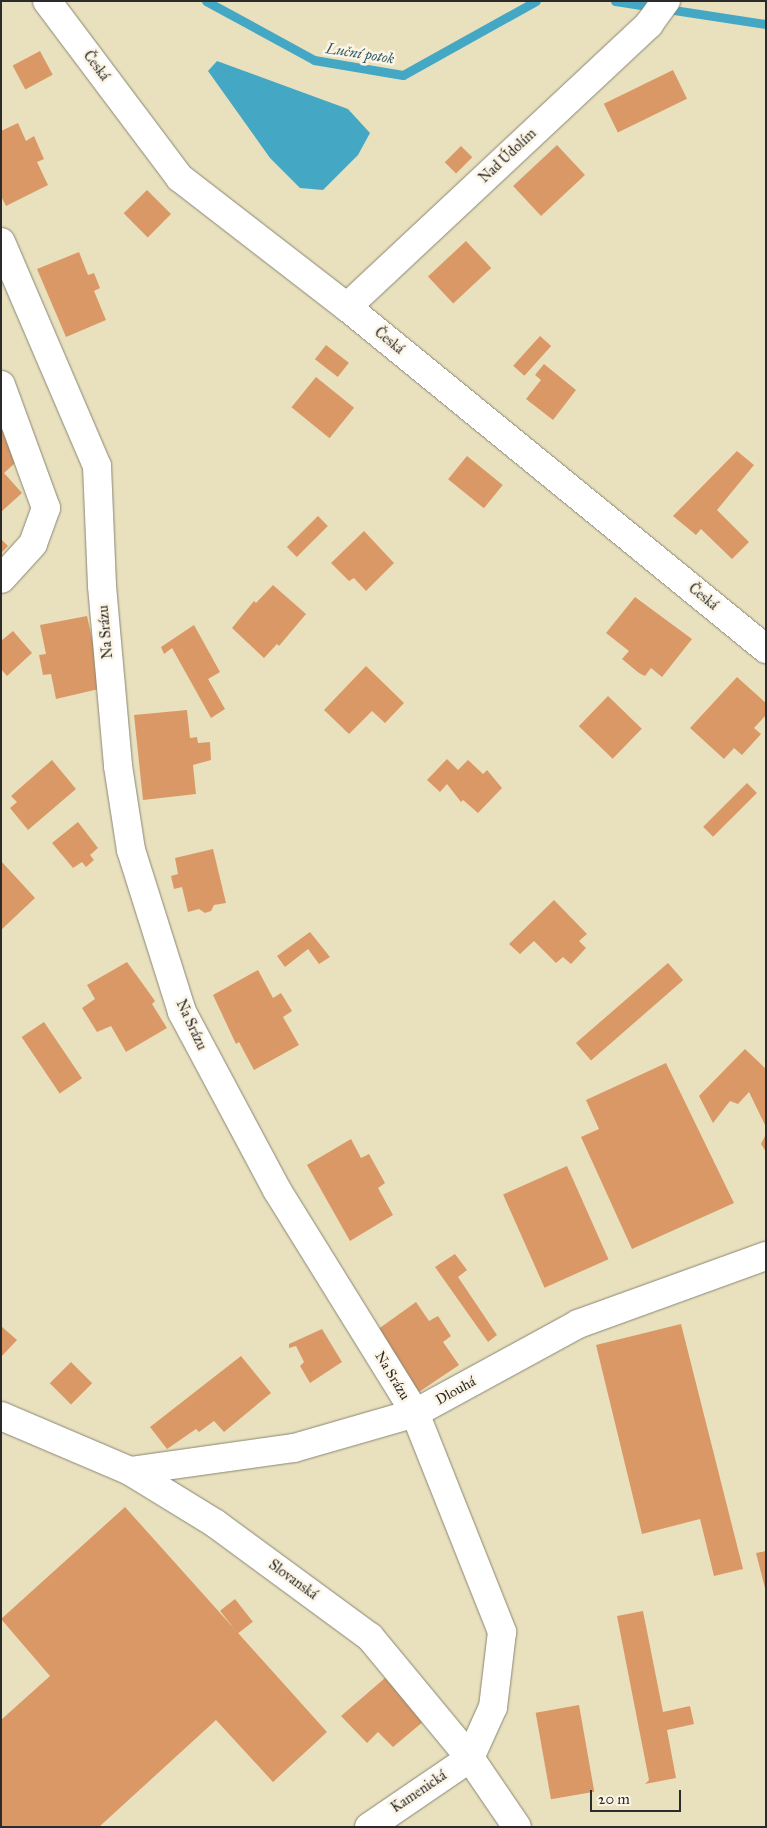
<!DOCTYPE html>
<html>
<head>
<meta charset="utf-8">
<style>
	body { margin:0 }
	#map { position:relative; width:767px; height:1828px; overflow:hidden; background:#e9e1be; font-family:"IM FELL Great Primer",serif }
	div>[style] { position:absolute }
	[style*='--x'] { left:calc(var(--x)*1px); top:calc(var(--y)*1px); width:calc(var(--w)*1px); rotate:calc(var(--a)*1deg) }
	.water>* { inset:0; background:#44a8c4 }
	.stream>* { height:9px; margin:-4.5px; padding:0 4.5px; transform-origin:4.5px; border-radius:4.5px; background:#44a8c4 }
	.building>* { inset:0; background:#da9867; transform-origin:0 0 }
	.roads { filter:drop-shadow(0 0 1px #8a8674) drop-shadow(0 0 1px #8a8674) }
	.minor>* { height:28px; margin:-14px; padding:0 14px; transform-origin:14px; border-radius:14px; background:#fff }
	span { translate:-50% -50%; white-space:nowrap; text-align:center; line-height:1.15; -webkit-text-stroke:5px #fcf5e5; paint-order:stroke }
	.street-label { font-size:14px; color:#2b2b2b }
	.water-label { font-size:15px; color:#355d68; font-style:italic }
	.frame { position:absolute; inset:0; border:2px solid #2b2b2b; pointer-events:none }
	.scale { position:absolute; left:590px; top:1790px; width:91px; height:22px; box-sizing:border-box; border:2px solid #2b2b2b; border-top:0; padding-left:6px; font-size:15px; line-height:18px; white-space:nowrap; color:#2b2b2b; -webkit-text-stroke:4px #fcf5e5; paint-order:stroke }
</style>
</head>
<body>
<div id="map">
	<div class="water">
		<i style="clip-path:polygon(217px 61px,348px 109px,370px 133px,358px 155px,323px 190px,300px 188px,270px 158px,208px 71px)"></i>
	</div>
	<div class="stream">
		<i style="--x:206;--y:1;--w:123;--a:28.6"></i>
		<i style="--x:314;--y:60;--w:90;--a:9.6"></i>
		<i style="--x:403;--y:75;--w:152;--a:-29.1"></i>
		<i style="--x:615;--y:1;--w:153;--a:8.7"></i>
	</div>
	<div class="building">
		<i style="left:40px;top:51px;width:27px;height:31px;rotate:62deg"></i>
		<i style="left:673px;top:70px;width:32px;height:77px;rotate:64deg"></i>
		<i style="clip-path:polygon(18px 123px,26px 141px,34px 136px,44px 159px,37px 162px,48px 185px,6px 206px,1px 196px,1px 131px)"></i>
		<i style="left:557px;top:145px;width:41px;height:60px;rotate:47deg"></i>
		<i style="left:461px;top:146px;width:16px;height:23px;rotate:45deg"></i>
		<i style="left:147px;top:190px;width:34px;height:33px;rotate:45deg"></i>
		<i style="left:466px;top:241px;width:37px;height:52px;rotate:47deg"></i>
		<i style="clip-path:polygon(79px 252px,88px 275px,94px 273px,100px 288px,94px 291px,106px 320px,66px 337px,37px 269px)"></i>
		<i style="left:540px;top:336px;width:15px;height:40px;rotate:42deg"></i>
		<i style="left:326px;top:345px;width:29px;height:18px;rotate:38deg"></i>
		<i style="clip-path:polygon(544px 364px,576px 390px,553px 420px,526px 399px,541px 380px,535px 375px)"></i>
		<i style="left:316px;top:377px;width:49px;height:39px;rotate:39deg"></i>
		<i style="clip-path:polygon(1px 425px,24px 455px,4px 473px,22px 493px,1px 512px)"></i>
		<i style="clip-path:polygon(737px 451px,754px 465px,717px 510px,749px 542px,732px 559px,701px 529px,696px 535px,673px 516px)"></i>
		<i style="left:467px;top:456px;width:46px;height:30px;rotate:39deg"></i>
		<i style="left:318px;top:516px;width:14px;height:44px;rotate:45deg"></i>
		<i style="clip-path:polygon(364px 531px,394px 563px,366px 591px,354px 578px,349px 581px,331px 563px)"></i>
		<i style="clip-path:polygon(1px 539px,8px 546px,1px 553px)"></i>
		<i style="clip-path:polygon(273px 585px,306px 614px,279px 646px,277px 644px,264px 658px,232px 628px,254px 601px,256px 603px)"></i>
		<i style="clip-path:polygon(635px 597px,692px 639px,662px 677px,651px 668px,645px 676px,639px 673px,622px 659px,629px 651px,606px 633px)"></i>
		<i style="clip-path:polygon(87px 616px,103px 688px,56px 699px,51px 674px,43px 675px,39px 655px,46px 654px,40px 625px)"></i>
		<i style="clip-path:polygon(194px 625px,220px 672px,208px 679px,225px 709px,211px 718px,172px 648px,164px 654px,161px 647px)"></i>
		<i style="clip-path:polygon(13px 631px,32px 653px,7px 676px,1px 669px,1px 641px)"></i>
		<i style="clip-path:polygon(366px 666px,404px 703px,385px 723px,372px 711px,349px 734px,324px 710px)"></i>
		<i style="clip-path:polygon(737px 677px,766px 703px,766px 715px,754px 728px,761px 734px,742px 755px,734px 748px,724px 759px,690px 728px)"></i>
		<i style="left:608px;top:696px;width:47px;height:42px;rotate:44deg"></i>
		<i style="clip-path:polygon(187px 710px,190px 738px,197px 737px,198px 743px,210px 742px,211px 760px,193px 765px,196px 794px,143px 800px,134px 715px)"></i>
		<i style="clip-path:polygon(447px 759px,458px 770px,468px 760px,483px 774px,487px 770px,502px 788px,478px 813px,463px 800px,461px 802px,447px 784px,440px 792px,427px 780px)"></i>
		<i style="clip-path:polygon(52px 760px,76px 789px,28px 830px,10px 808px,17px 802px,11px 796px)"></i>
		<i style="left:747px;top:783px;width:14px;height:62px;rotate:45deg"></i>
		<i style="clip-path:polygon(78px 822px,98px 848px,90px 855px,94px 860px,86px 867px,82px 862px,73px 868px,52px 843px)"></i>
		<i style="clip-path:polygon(213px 849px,226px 903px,214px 905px,211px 911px,205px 913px,199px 909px,188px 912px,182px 887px,174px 889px,171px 876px,178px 874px,175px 858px)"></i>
		<i style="clip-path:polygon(1px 861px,35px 898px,1px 930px)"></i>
		<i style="clip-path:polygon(554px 900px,587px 934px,579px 941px,586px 948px,571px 964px,563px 957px,556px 963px,534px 941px,520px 954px,509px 944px)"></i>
		<i style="clip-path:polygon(310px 932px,330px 957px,319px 964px,308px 949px,285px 967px,277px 956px)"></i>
		<i style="clip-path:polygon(127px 962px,155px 1001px,152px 1004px,167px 1028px,126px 1052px,111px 1026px,97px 1032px,82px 1008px,95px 999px,87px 985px)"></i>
		<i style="left:668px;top:963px;width:23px;height:122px;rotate:49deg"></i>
		<i style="clip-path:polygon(258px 970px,273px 998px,281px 993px,292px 1011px,283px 1017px,299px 1045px,254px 1070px,239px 1042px,236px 1044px,213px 995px)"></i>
		<i style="left:44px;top:1022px;width:68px;height:27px;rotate:56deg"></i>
		<i style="clip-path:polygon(745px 1049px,766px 1069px,766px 1127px,749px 1092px,738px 1104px,730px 1101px,713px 1123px,699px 1096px)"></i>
		<i style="clip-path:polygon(666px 1063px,734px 1203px,632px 1249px,581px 1137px,599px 1129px,586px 1100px)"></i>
		<i style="clip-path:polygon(766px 1134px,766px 1152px,761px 1144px)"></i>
		<i style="clip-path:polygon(351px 1139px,361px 1158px,369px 1154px,385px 1183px,378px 1188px,393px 1215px,350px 1241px,307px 1165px)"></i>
		<i style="left:567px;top:1166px;width:102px;height:70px;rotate:66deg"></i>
		<i style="clip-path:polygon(455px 1254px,467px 1270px,458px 1277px,497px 1335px,488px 1342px,435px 1267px)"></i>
		<i style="clip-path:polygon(416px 1302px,429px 1321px,438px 1316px,451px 1336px,443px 1342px,459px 1365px,419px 1392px,377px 1330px)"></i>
		<i style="clip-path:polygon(681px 1324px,743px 1569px,714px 1576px,700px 1519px,642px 1534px,596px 1345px)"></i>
		<i style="clip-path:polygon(1px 1326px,17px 1340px,1px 1357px)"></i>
		<i style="clip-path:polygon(322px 1329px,342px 1362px,310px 1383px,300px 1366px,304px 1362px,296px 1346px,289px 1348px,289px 1344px)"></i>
		<i style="clip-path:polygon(241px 1356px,271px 1393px,224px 1432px,214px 1421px,199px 1432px,196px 1429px,167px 1449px,150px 1427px)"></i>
		<i style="left:71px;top:1362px;width:30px;height:30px;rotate:45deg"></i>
		<i style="clip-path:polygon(125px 1507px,327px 1732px,273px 1782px,216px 1720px,99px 1827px,1px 1827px,1px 1720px,50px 1676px,1px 1619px)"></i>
		<i style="clip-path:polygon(766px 1551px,766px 1588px,765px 1588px,756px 1553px)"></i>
		<i style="left:235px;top:1599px;width:29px;height:19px;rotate:52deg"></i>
		<i style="clip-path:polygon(643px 1611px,663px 1712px,690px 1706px,694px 1724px,667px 1730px,676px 1778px,645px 1784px,649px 1780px,617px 1616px)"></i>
		<i style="clip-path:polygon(385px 1678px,424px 1721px,393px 1747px,378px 1732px,367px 1743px,341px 1716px)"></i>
		<i style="left:579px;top:1705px;width:88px;height:44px;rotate:80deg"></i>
	</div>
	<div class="roads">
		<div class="minor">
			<i style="--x:47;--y:1;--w:221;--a:53.1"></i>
			<i style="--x:180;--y:178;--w:211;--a:37.7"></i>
			<i style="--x:347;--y:307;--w:541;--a:39.22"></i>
			<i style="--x:1;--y:242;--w:244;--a:66.8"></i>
			<i style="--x:97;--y:466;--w:120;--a:87.6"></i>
			<i style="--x:102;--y:586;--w:181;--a:84.9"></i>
			<i style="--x:118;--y:766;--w:85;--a:81.2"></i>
			<i style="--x:131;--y:850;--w:170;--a:72.5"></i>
			<i style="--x:182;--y:1012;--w:202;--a:61.9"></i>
			<i style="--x:277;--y:1190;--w:262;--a:58.2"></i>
			<i style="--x:415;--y:1413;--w:236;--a:68.3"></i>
			<i style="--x:502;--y:1632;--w:76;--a:96.8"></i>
			<i style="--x:493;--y:1707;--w:56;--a:114.3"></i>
			<i style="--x:347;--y:307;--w:414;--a:-43.1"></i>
			<i style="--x:649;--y:24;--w:29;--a:-54"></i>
			<i style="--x:1;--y:385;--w:131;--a:69.9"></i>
			<i style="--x:46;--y:508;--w:38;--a:110"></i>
			<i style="--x:33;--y:544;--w:47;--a:132.4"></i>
			<i style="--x:1;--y:1416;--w:140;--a:23.1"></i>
			<i style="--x:130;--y:1471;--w:101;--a:31.6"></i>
			<i style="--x:216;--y:1524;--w:191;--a:36.3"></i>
			<i style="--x:370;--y:1637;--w:157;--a:50.4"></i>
			<i style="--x:470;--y:1758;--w:83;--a:55.7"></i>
			<i style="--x:130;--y:1471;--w:166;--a:-8"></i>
			<i style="--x:294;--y:1448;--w:126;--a:-16.1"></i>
			<i style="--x:415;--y:1413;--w:186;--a:-28.6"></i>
			<i style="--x:578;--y:1324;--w:200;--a:-19.9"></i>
			<i style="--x:369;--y:1827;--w:122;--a:-34.3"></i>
		</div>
	</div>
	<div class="street-label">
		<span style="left:96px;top:66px;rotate:53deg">Česká</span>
		<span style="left:508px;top:156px;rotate:-43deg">Nad Údolím</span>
		<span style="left:389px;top:341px;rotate:39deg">Česká</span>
		<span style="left:703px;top:597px;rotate:39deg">Česká</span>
		<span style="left:106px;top:632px;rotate:-95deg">Na Srázu</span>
		<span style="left:191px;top:1025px;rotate:65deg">Na Srázu</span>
		<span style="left:392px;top:1376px;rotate:59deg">Na Srázu</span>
		<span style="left:456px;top:1391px;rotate:-29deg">Dlouhá</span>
		<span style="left:293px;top:1580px;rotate:36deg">Slovanská</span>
		<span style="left:419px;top:1792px;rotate:-34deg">Kamenická</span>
	</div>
	<div class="water-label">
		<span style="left:360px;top:54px;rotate:9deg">Luční potok</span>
	</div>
	<div class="frame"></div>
	<div class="scale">20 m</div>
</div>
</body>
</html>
